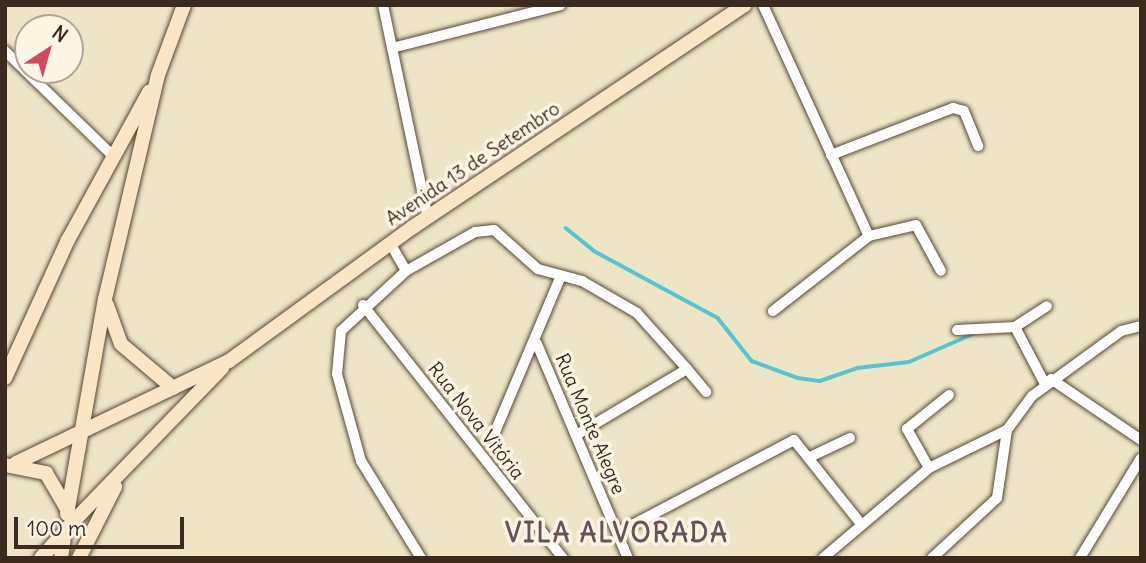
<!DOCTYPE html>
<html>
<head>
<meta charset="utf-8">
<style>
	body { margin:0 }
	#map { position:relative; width:1146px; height:563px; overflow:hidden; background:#ede5c5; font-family:Delius,sans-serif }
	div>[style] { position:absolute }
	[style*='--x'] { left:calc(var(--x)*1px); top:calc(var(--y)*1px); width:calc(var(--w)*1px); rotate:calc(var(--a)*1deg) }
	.stream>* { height:3.5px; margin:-1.75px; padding:0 1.75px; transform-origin:1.75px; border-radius:1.75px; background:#58c4d2 }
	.roads { filter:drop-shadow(0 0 2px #564637) drop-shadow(0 0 2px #564637) }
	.street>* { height:10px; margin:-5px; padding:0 5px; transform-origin:5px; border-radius:5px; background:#fff }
	.secondary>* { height:14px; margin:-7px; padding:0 7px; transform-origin:7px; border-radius:7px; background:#fbe6c3 }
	span { translate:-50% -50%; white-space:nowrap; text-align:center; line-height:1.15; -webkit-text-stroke:7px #fcf5e5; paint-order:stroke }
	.street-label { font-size:19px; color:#3b2a1e }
	.district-label { font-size:26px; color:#695257; font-weight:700; letter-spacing:2px }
	.frame { position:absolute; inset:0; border:7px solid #3b2a1e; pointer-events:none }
	.north { position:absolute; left:14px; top:14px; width:70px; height:70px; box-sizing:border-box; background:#fcf5e5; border:2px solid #afa495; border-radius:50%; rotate:36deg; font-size:19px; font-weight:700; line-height:28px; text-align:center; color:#3b2a1e }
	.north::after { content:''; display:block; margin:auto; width:24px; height:32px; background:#d1495b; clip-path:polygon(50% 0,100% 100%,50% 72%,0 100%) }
	.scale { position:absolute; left:14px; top:517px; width:170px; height:32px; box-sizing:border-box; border:4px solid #3b2a1e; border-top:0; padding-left:9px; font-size:21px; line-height:24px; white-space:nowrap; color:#3b2a1e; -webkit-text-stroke:5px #fcf5e5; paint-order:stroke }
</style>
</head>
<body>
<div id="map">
	<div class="stream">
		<i style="--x:566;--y:228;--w:36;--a:39"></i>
		<i style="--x:594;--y:251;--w:141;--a:28.4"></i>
		<i style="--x:718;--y:318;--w:55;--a:51.7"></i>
		<i style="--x:752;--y:361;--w:49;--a:20.3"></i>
		<i style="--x:798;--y:378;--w:22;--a:8"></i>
		<i style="--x:820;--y:381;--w:39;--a:-19"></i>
		<i style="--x:857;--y:368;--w:52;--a:-6.6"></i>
		<i style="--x:909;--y:362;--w:70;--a:-23.6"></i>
	</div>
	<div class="roads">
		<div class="street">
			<i style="--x:383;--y:5;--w:218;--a:78.1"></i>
			<i style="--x:763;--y:5;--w:254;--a:65.4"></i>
			<i style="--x:869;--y:236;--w:122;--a:142"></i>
			<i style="--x:392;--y:48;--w:174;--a:-14.3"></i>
			<i style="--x:5;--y:51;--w:152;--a:44.2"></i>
			<i style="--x:831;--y:155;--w:131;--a:-21.1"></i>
			<i style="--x:953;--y:108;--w:11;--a:15"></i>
			<i style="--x:964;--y:111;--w:38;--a:68"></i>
			<i style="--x:869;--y:236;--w:48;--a:-13.2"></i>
			<i style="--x:916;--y:225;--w:52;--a:61.5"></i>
			<i style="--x:390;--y:243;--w:32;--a:60"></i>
			<i style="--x:406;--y:271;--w:88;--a:137.3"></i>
			<i style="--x:341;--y:331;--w:43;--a:95.3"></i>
			<i style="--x:337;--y:374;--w:90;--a:74.6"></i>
			<i style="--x:361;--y:461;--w:114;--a:58.3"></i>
			<i style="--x:406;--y:271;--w:79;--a:-29.5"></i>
			<i style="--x:475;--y:232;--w:19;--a:-6"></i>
			<i style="--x:494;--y:230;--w:59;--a:41.6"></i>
			<i style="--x:538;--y:269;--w:46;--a:15.3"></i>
			<i style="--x:582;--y:281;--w:64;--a:30.2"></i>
			<i style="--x:637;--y:313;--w:75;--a:48.2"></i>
			<i style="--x:687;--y:369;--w:127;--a:149.2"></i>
			<i style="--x:363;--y:305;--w:323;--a:51.7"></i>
			<i style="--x:1015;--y:327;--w:38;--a:-33"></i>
			<i style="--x:957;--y:330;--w:58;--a:-3"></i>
			<i style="--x:1015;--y:327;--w:64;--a:62.2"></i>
			<i style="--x:537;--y:344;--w:233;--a:67"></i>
			<i style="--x:687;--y:369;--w:30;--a:50"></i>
			<i style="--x:1051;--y:379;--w:109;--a:34.1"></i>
			<i style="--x:495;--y:432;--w:169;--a:-67.1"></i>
			<i style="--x:812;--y:456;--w:42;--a:-25.3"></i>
			<i style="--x:929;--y:468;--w:45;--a:-119.4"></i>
			<i style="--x:907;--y:429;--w:54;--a:-39"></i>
			<i style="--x:617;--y:533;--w:200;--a:-27.7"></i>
			<i style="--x:794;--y:440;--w:107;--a:51.4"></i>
			<i style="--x:823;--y:558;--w:139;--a:-40.3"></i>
			<i style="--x:929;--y:468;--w:87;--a:-26"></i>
			<i style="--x:932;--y:558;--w:88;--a:-42.7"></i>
			<i style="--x:997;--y:498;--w:69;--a:-81.6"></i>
			<i style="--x:1007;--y:430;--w:42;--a:-53.7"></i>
			<i style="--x:1032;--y:396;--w:110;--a:-36.1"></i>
			<i style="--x:1121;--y:331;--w:21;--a:-14"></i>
			<i style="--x:1080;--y:558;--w:117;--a:-58.6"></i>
		</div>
		<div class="secondary">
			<i style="--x:107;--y:305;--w:41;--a:70.3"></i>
			<i style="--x:121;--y:344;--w:68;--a:40.2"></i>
			<i style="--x:5;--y:378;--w:152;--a:-65.5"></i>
			<i style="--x:68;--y:240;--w:169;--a:-61.3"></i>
			<i style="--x:16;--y:463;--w:236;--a:-25.6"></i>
			<i style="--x:229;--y:361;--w:228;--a:-36.1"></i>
			<i style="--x:413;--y:227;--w:399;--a:-33.8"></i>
			<i style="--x:5;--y:465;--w:42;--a:11"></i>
			<i style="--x:46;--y:473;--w:42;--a:59.7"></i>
			<i style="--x:67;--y:514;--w:218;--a:-80"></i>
			<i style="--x:105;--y:299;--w:230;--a:-76.7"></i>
			<i style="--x:158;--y:75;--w:75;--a:-69.6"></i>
			<i style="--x:41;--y:558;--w:31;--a:-48"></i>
			<i style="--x:61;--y:558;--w:28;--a:-82"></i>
			<i style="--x:65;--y:530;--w:226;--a:-45.9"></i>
			<i style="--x:79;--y:558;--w:80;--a:-63.1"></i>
		</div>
	</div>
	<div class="street-label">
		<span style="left:473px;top:164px;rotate:-34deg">Avenida 13 de Setembro</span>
		<span style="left:476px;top:421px;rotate:52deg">Rua Nova Vitória</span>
		<span style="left:590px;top:424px;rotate:67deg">Rua Monte Alegre</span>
	</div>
	<div class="district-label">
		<span style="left:617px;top:533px">VILA ALVORADA</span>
	</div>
	<div class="frame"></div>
	<div class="north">N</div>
	<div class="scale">100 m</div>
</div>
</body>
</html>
